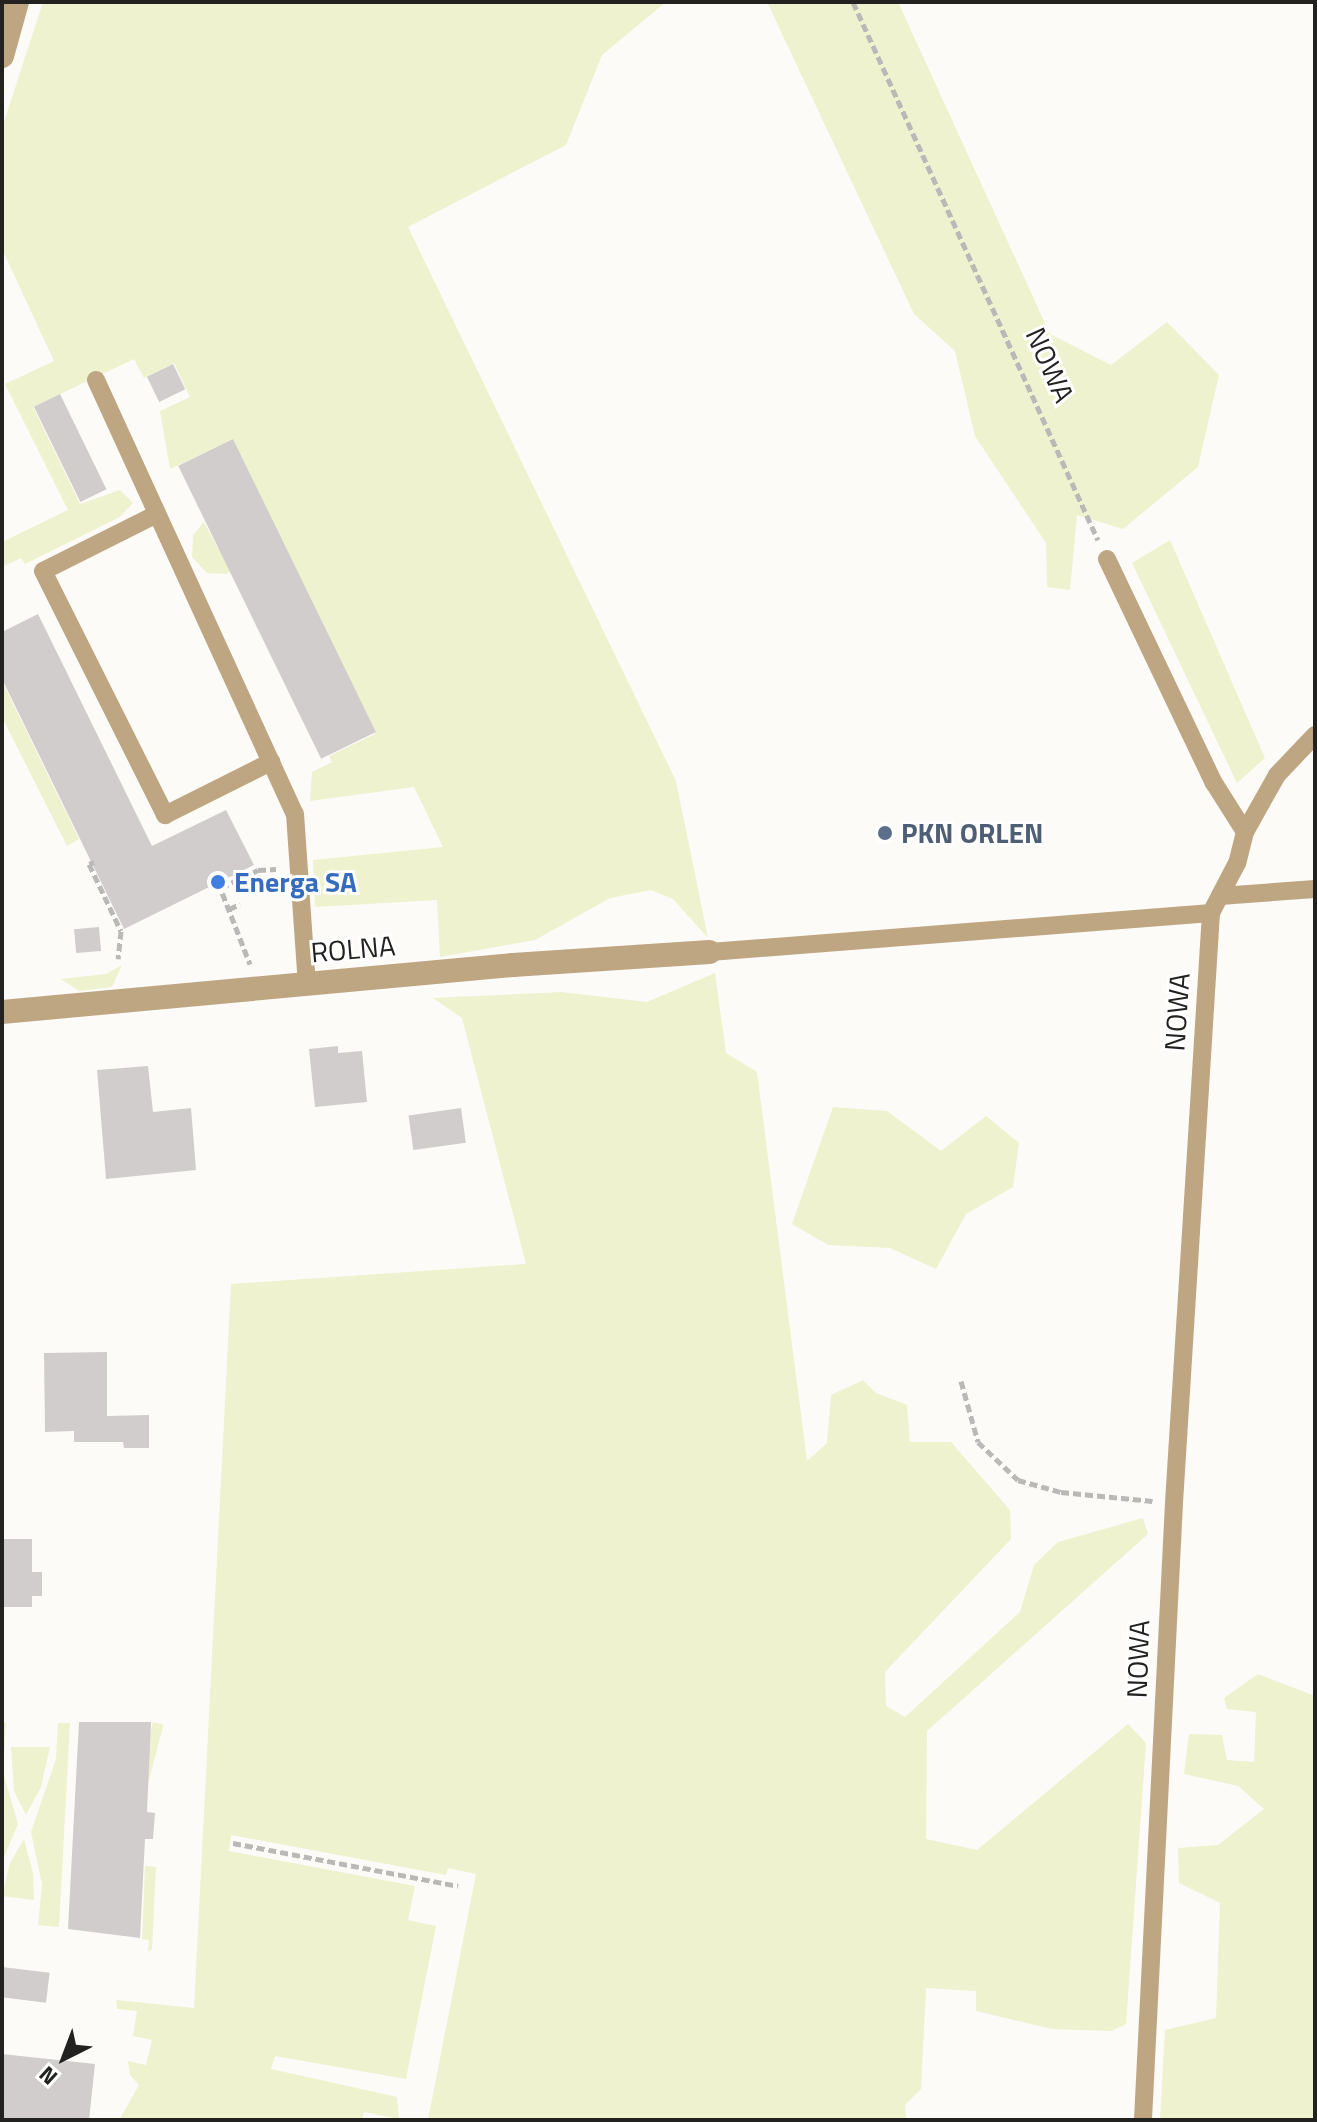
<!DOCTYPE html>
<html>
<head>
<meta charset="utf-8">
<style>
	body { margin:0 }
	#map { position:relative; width:1317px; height:2122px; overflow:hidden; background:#fdfbf8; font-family:"Titillium Web",sans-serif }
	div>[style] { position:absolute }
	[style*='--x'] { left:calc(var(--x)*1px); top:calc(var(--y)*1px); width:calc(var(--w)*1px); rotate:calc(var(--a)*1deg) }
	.green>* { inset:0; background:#eef2ce; transform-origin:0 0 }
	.building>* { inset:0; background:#d1cdcc; transform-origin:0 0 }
	.path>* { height:5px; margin-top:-2.5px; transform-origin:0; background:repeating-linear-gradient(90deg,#bbb9b7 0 8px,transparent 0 12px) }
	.lane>* { height:18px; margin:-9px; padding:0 9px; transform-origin:9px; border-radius:9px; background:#bfa683 }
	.street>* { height:24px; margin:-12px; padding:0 12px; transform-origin:12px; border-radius:12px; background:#bfa683 }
	.dots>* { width:22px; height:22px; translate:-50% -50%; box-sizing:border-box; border:4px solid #fff; border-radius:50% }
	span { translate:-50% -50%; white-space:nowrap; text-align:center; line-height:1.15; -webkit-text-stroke:6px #fff; paint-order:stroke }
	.street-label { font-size:28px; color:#222220 }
	.service-label { font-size:28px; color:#4e5e75; font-weight:700 }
	.left { translate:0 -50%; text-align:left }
	.shop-label { font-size:28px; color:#366cbe; font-weight:700 }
	.frame { position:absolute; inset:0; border:4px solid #222220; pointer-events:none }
	.north { position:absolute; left:24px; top:2018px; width:80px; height:80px; -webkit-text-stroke:6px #fff; paint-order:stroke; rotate:222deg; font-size:22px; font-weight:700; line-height:32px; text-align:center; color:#222220 }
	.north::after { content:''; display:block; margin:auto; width:28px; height:36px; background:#222220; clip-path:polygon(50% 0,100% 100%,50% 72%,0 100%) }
</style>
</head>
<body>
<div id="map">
	<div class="green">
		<i style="clip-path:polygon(43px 2px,666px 2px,602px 55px,566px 145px,408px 227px,676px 781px,708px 938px,673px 899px,651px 890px,610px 898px,535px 940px,440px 957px,437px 900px,315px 907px,313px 860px,443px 847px,414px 787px,310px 801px,312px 772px,332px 762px,329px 756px,375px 734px,282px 542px,226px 574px,207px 573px,192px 557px,193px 535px,204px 522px,217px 547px,272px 520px,233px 439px,170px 469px,160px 411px,190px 397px,174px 363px,144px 378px,134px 359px,33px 407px,80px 504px,120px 490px,133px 503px,120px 517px,25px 564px,21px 558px,2px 567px,2px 542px,68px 510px,5px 384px,54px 361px,2px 249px,2px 128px)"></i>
		<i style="clip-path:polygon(767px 2px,898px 2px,1050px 334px,1111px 365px,1167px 322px,1219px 375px,1198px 467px,1123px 529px,1077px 515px,1070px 590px,1047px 587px,1046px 543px,975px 436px,955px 351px,914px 314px)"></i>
		<i style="clip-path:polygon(1170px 540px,1265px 758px,1237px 783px,1132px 563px)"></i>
		<i style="clip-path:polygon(2px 681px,79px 839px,67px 846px,2px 717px)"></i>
		<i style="clip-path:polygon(122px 965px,112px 987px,79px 991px,61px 979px,106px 974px)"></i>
		<i style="clip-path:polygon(715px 973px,726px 1053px,757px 1072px,807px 1461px,827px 1443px,831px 1395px,863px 1380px,876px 1393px,907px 1405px,910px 1442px,951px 1442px,1010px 1510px,1011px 1539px,885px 1672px,886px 1706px,905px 1717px,1020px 1612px,1034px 1565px,1058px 1542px,1143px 1518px,1148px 1534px,927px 1731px,926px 1839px,977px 1850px,1128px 1724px,1146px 1743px,1126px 2024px,1111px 2031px,1052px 2029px,976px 2011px,976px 1991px,926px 1988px,921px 2089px,905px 2105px,906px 2120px,428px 2120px,476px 1874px,448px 1868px,446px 1875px,231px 1835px,229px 1851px,415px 1886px,408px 1920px,436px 1926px,406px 2079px,275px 2056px,271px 2069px,397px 2097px,399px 2119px,364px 2112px,362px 2120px,119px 2120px,139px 2085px,130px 2075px,128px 2061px,146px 2065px,152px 2040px,133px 2036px,137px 2011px,117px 2009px,116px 2000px,194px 2008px,231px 1284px,526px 1264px,462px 1018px,433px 998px,561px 992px,647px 1002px)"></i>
		<i style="clip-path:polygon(833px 1107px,887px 1111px,941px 1151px,986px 1116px,1019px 1143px,1013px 1187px,966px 1214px,936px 1269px,890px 1248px,828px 1245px,792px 1224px)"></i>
		<i style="clip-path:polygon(1258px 1674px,1315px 1696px,1315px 2120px,1160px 2120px,1165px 2030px,1216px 2018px,1220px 1903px,1179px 1883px,1178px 1848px,1218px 1845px,1264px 1809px,1238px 1786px,1184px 1774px,1189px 1734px,1222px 1735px,1227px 1760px,1254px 1762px,1256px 1712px,1227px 1709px,1224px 1698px)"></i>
		<i style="left:153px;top:1722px;width:11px;height:89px;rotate:15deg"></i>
		<i style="clip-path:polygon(2px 1723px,6px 1723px,3px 1772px,18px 1824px,2px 1862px)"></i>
		<i style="clip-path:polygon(58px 1723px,70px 1723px,59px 1927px,38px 1925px,42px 1884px,31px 1832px,56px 1759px)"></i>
		<i style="clip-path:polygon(11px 1747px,50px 1747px,41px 1787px,26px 1815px,14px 1791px)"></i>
		<i style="clip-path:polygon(24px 1839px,33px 1873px,34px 1900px,2px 1896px,10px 1863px)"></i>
		<i style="clip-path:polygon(145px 1866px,156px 1867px,152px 1949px,148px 1952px,149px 1940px,142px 1939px)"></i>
	</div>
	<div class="building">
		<i style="left:173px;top:364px;width:28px;height:29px;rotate:64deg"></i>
		<i style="left:60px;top:394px;width:106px;height:29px;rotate:64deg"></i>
		<i style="left:233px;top:439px;width:326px;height:61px;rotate:64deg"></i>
		<i style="clip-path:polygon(38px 614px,152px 846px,226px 810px,254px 865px,124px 929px,2px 679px,2px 632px)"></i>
		<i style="left:99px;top:927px;width:24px;height:25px;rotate:85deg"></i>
		<i style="clip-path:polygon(338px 1046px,338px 1053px,362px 1051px,367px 1102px,315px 1107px,309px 1049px)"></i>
		<i style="clip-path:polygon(148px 1066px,153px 1112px,191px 1108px,196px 1170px,106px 1179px,97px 1070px)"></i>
		<i style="left:461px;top:1108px;width:35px;height:53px;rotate:82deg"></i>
		<i style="clip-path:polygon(107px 1352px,107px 1416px,149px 1415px,149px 1448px,124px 1448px,123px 1442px,74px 1442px,74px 1431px,45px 1432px,44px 1353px)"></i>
		<i style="clip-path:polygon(2px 1539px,32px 1539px,32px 1572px,42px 1572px,42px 1596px,32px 1596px,32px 1607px,2px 1607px)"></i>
		<i style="clip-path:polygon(79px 1722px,151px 1722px,147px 1812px,155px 1813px,153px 1839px,145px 1839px,140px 1938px,68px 1929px)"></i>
		<i style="left:2px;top:1967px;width:48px;height:30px;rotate:7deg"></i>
		<i style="clip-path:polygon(2px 2054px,95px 2064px,89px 2120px,2px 2120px)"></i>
	</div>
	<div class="path">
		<i style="--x:853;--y:2;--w:591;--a:65.52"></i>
		<i style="--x:94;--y:862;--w:5;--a:158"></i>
		<i style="--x:89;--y:864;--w:74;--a:64.5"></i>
		<i style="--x:121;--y:931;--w:28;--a:96"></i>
		<i style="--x:218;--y:882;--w:88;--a:68.7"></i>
		<i style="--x:221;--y:888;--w:41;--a:-25.9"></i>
		<i style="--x:258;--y:870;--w:18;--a:-3"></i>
		<i style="--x:229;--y:909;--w:12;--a:-24"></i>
		<i style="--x:961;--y:1381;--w:63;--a:74.4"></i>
		<i style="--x:978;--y:1442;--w:55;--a:43.5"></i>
		<i style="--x:1018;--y:1480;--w:45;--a:15.6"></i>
		<i style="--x:1061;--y:1492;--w:92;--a:5.6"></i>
		<i style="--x:233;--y:1843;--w:229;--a:10.8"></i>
	</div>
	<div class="lane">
		<i style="--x:96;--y:380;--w:477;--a:65.4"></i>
		<i style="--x:295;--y:814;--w:170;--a:86"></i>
		<i style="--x:157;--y:514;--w:127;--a:153.4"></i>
		<i style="--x:43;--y:571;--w:273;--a:63.4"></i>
		<i style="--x:165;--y:815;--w:119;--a:-26.6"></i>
		<i style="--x:1107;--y:559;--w:248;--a:64.5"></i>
		<i style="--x:1214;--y:783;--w:58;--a:57.7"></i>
		<i style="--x:1245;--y:832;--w:32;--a:104"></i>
		<i style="--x:1237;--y:863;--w:56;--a:117.5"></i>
		<i style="--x:1211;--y:913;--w:591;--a:93.59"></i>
		<i style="--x:1174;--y:1503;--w:618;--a:92.88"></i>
		<i style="--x:1245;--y:832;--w:65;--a:-60.7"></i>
		<i style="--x:1277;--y:775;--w:55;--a:-46.5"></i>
		<i style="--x:1220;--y:896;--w:95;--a:-4.2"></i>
		<i style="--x:710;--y:952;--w:503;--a:-4.45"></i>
	</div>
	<div class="street">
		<i style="--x:2;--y:56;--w:56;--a:-74.5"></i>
		<i style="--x:2;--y:1012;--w:513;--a:-5.26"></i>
		<i style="--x:513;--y:965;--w:197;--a:-3.8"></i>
	</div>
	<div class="dots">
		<i style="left:885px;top:833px;background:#5c6f8a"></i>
		<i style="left:218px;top:882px;background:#3f7fe0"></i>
	</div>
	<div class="street-label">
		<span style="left:1050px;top:365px;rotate:66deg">NOWA</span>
		<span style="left:353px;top:949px;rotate:-5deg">ROLNA</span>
		<span style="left:1177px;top:1012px;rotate:-86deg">NOWA</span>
		<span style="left:1138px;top:1659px;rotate:-88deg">NOWA</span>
	</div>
	<div class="service-label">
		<span class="left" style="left:901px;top:833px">PKN ORLEN</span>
	</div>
	<div class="shop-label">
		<span class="left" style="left:234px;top:882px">Energa SA</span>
	</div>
	<div class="frame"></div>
	<div class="north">N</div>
</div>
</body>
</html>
